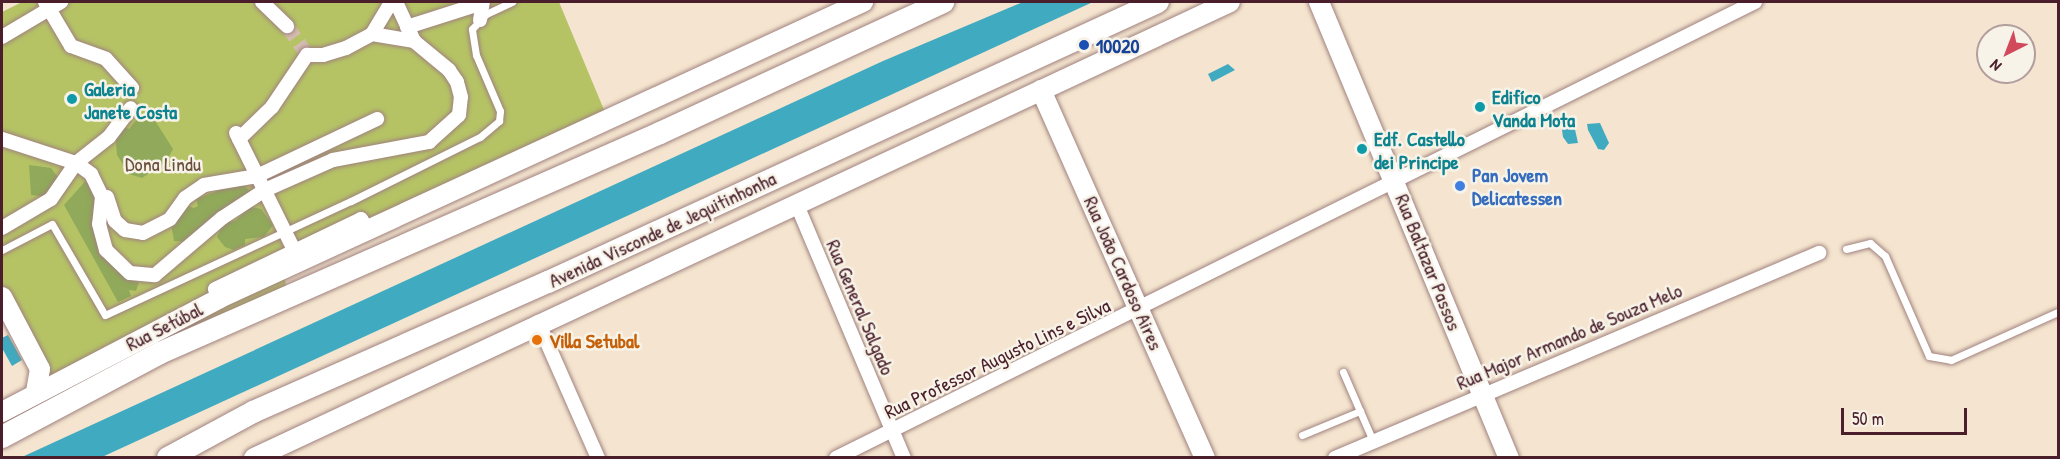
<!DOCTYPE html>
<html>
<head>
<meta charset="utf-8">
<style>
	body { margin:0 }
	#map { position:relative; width:2060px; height:459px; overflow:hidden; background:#f5e5d0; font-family:"Patrick Hand",sans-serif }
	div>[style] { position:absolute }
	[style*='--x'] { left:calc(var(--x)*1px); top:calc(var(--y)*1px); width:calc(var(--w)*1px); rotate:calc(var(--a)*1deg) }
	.green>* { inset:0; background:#b5c365 }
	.forest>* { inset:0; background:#90a95a }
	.water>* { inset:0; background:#40aac0 }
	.street-tunnel>* { height:14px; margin-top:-7px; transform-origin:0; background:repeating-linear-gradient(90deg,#d3bdaf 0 14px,transparent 0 21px) }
	.roads { filter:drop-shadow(0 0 2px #a0827e) drop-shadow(0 0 2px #a0827e) }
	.lane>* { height:7px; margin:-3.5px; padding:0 3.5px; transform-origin:3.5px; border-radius:3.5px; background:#fff }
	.street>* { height:14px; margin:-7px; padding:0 7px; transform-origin:7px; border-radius:7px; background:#fff }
	.secondary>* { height:20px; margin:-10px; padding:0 10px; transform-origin:10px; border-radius:10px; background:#fff }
	.primary>* { height:22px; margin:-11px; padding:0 11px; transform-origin:11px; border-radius:11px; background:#fff }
	.dots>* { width:16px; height:16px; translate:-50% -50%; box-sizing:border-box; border:3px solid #f7f3e8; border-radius:50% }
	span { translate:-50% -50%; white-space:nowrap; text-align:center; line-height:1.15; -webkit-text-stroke:5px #f7f3e8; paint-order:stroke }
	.transit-label { font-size:20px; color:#164399; font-weight:700 }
	.left { translate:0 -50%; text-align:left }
	.culture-label { font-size:20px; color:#0d838f; font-weight:700 }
	.park-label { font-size:20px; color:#6a503c }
	.shop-label { font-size:20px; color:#366cbe; font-weight:700 }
	.street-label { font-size:20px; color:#4a1f2b }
	.food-label { font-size:20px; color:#c56008; font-weight:700 }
	.frame { position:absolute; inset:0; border:3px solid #4a1f2b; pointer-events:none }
	.north { position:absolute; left:1976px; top:24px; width:60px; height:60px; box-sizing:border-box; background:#f7f3e8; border:2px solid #b29e9c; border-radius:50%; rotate:222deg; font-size:16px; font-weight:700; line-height:24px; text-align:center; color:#4a1f2b }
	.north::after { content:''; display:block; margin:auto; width:21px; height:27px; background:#d1495b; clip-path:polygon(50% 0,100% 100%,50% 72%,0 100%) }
	.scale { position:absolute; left:1841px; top:408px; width:126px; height:27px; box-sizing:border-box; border:3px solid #4a1f2b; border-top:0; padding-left:8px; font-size:18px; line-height:21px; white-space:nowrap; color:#4a1f2b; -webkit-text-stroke:4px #f7f3e8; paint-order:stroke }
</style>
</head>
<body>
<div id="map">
	<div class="green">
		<i style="clip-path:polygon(22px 2px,559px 2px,607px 117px,285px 277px,286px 288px,59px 410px,2px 307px,2px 12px)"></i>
	</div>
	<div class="forest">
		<i style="clip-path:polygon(141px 114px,152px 116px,173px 149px,166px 162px,142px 178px,129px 174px,117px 155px,116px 143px,116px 136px,124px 127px,129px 129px)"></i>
		<i style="clip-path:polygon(29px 165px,51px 168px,59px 179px,48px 197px,31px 195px)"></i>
		<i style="clip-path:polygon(89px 177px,97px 195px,96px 211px,123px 275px,139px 282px,136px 291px,129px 290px,131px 296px,118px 302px,64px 205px)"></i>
		<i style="clip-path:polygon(236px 184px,245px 186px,253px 194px,211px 223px,206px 222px,189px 242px,174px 241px,171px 224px,185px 205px,194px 208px,198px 206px,196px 199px)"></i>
		<i style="clip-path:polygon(251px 207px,261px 209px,273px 225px,264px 237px,245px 239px,245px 245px,234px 250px,225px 247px,217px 237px,223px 223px,235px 221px)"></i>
	</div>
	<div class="water">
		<i style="clip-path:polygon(1023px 2px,1093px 2px,102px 457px,22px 457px,883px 61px)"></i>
		<i style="clip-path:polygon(1228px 64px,1235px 70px,1212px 82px,1208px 74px)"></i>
		<i style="clip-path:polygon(1566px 121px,1574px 125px,1578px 143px,1568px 144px,1563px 137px,1561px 123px)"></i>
		<i style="clip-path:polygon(1600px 123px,1609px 143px,1604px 150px,1598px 149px,1588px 130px,1587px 124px)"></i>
		<i style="clip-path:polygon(8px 335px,22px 360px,12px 366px,2px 348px,2px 338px)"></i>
	</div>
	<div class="street-tunnel">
		<i style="--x:287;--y:26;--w:35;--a:55"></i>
	</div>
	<div class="roads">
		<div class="lane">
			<i style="--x:1846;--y:249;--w:25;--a:-14"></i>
			<i style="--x:1870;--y:243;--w:20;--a:41"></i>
			<i style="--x:1885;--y:256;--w:109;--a:66.3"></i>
			<i style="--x:1929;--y:356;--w:22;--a:10"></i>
			<i style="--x:1951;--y:360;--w:117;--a:-24.2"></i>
			<i style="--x:2;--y:250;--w:56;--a:-27.5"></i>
			<i style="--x:52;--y:224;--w:105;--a:59.8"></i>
			<i style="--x:105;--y:315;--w:271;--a:-24.9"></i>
			<i style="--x:351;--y:201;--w:144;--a:-26.4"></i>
			<i style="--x:480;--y:137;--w:25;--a:-40"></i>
			<i style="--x:499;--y:121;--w:10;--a:-84"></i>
			<i style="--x:500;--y:111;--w:61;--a:-113.2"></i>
			<i style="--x:476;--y:55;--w:26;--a:-99"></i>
			<i style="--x:472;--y:29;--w:21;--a:-47"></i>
			<i style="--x:486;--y:14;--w:29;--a:-25"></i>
			<i style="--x:1343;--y:372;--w:75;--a:66.5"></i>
			<i style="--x:1302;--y:435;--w:63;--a:-22.5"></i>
		</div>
		<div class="street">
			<i style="--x:45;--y:2;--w:51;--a:59.4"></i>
			<i style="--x:71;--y:46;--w:37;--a:20"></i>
			<i style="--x:106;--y:59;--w:39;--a:48"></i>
			<i style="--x:262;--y:2;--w:35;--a:44"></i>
			<i style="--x:480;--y:20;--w:18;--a:-81"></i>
			<i style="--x:407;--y:27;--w:79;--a:-17.7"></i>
			<i style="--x:372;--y:34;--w:43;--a:9.5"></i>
			<i style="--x:2;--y:37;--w:69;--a:-30.7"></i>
			<i style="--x:236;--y:133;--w:131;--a:63.6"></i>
			<i style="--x:2;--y:139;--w:78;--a:18"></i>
			<i style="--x:76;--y:163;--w:19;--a:36"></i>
			<i style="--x:91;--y:174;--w:25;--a:64"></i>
			<i style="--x:102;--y:197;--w:27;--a:96"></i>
			<i style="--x:99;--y:224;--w:27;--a:75"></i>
			<i style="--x:106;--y:250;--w:33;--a:44"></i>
			<i style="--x:130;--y:273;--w:25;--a:5"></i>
			<i style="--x:155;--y:275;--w:88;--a:-40.4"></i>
			<i style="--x:222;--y:218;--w:51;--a:-33.1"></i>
			<i style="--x:265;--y:190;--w:74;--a:-23.8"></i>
			<i style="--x:333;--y:160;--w:98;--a:-10.6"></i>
			<i style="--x:429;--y:142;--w:40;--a:-42"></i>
			<i style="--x:459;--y:115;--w:18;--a:-84"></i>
			<i style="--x:461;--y:97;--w:16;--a:-105"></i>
			<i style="--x:457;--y:82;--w:14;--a:-124"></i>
			<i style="--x:449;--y:70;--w:45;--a:-140.4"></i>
			<i style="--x:414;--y:41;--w:43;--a:-114.8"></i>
			<i style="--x:239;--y:139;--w:46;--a:-44.1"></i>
			<i style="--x:272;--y:107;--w:63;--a:-56.1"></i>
			<i style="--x:307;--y:55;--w:16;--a:0"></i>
			<i style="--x:323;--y:55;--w:24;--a:-17"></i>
			<i style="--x:346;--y:48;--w:30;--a:-28"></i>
			<i style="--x:372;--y:34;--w:37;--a:-59"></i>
			<i style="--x:107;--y:197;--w:25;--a:72"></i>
			<i style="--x:115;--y:221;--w:13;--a:42"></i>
			<i style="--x:125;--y:230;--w:18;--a:9"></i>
			<i style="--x:143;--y:233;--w:30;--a:-27"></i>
			<i style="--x:170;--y:219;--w:26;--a:-54"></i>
			<i style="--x:185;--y:198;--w:23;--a:-34"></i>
			<i style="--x:204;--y:185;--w:54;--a:-9.6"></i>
			<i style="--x:257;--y:176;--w:133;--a:-25.4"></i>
			<i style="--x:797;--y:205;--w:275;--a:67.1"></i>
			<i style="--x:2;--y:228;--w:57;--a:-30.6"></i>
			<i style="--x:51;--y:199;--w:44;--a:-55.2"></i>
			<i style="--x:76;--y:163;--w:42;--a:-38.2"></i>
			<i style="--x:109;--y:137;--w:36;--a:-53"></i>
			<i style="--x:220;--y:298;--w:10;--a:-119"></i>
			<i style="--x:215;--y:289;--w:162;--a:-25.6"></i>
			<i style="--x:361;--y:219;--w:15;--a:58"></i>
			<i style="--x:538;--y:322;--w:149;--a:66.2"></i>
			<i style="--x:836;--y:458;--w:1026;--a:-26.39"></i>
			<i style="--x:1335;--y:458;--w:526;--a:-22.96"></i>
		</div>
		<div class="secondary">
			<i style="--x:1319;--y:2;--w:494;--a:67.4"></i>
			<i style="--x:1041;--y:90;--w:403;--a:66"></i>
			<i style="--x:2;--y:297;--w:81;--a:62.2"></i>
			<i style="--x:40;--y:369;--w:22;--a:100"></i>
			<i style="--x:2;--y:412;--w:246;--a:-27.6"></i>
			<i style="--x:220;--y:298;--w:708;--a:-24.72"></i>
			<i style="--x:254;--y:458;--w:1077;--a:-25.04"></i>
		</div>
		<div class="primary">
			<i style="--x:2;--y:437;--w:179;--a:-28"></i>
			<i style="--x:160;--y:353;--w:546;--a:-23.75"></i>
			<i style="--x:660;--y:133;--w:312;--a:-24.8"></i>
			<i style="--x:168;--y:458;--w:97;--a:-28.4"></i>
			<i style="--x:253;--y:412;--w:322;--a:-23.8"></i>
			<i style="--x:548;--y:282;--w:671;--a:-24.66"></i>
		</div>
	</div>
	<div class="dots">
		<i style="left:1084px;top:45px;background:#1a4fb4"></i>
		<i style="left:72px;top:99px;background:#0f9aa8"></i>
		<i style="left:1480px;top:107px;background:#0f9aa8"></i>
		<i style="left:1362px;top:149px;background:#0f9aa8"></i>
		<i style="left:1460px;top:186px;background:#3f7fe0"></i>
		<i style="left:537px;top:340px;background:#e8710a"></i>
	</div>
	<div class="transit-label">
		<span class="left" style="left:1096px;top:45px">10020</span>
	</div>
	<div class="culture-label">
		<span class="left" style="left:84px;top:100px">Galeria<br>Janete Costa</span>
		<span class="left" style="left:1492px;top:108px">Edifíco<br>Vanda Mota</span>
		<span class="left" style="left:1374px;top:150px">Edf. Castello<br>dei Principe</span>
	</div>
	<div class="park-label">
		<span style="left:163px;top:163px">Dona Lindu</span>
	</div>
	<div class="shop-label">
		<span class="left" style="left:1472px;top:186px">Pan Jovem<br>Delicatessen</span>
	</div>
	<div class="street-label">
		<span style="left:662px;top:229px;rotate:-25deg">Avenida Visconde de Jequitinhonha</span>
		<span style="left:1429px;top:262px;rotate:68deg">Rua Baltazar Passos</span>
		<span style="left:1124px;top:273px;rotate:66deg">Rua João Cardoso Aires</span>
		<span style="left:861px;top:307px;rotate:67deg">Rua General Salgado</span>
		<span style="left:164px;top:326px;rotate:-27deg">Rua Setúbal</span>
		<span style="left:1569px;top:336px;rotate:-23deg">Rua Major Armando de Souza Melo</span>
		<span style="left:997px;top:358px;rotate:-26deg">Rua Professor Augusto Lins e Silva</span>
	</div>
	<div class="food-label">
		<span class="left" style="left:549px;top:340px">Villa Setubal</span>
	</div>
	<div class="frame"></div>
	<div class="north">N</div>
	<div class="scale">50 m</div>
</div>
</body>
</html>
